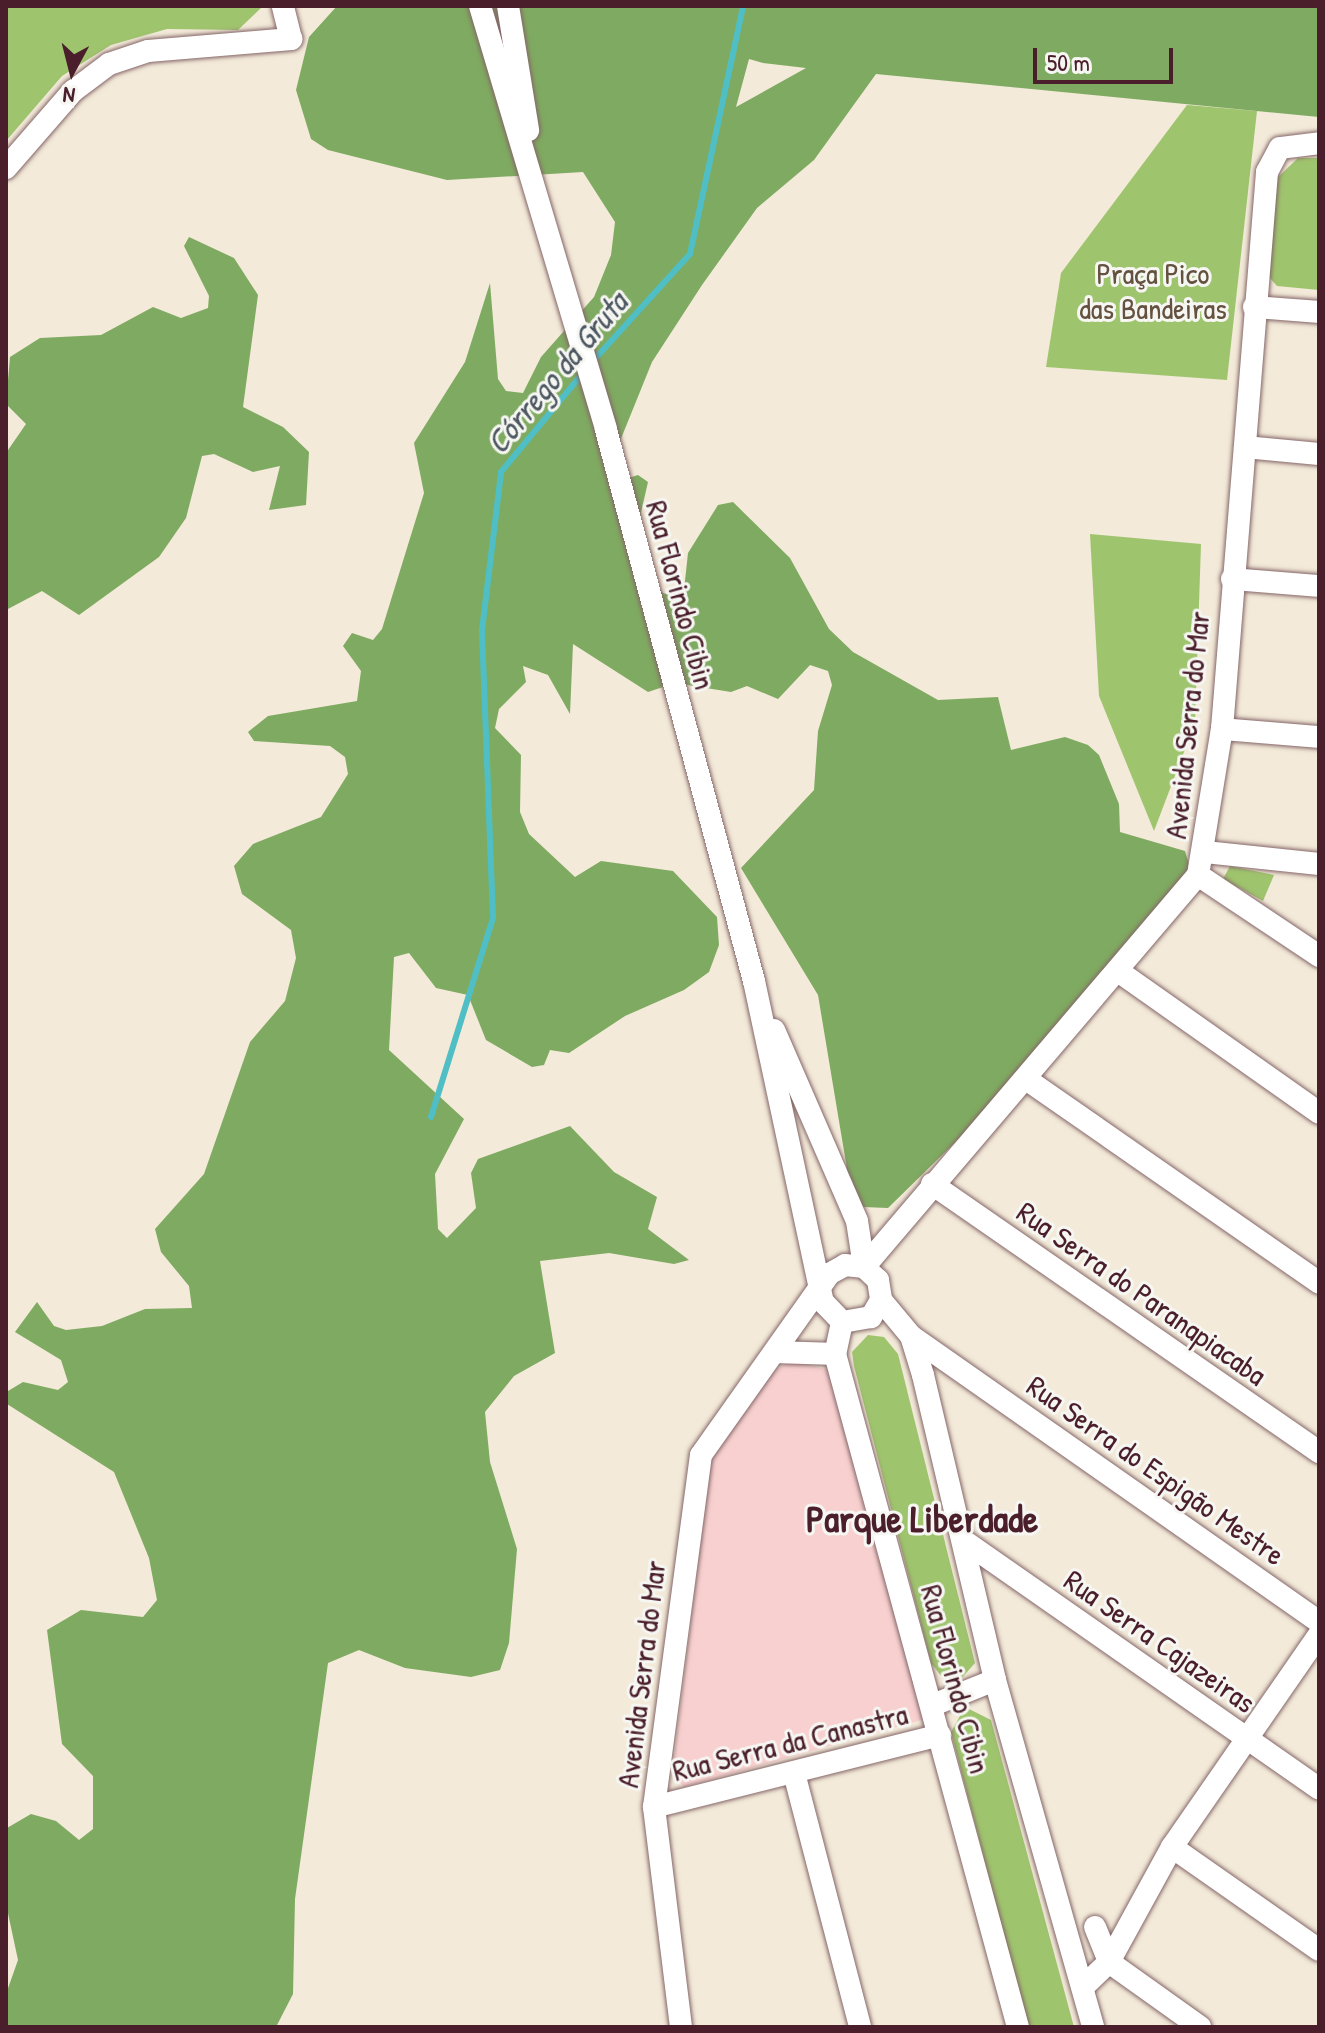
<!DOCTYPE html>
<html>
<head>
<meta charset="utf-8">
<style>
	body { margin:0 }
	#map { position:relative; width:1325px; height:2033px; overflow:hidden; background:#f3ead9; font-family:"Patrick Hand",sans-serif }
	div>[style] { position:absolute }
	[style*='--x'] { left:calc(var(--x)*1px); top:calc(var(--y)*1px); width:calc(var(--w)*1px); rotate:calc(var(--a)*1deg) }
	.built>* { inset:0; background:#f7d0cf }
	.green>* { inset:0; background:#9fc46e }
	.forest>* { inset:0; background:#7faa61 }
	.stream>* { height:6px; margin:-3px; padding:0 3px; transform-origin:3px; border-radius:3px; background:#50bfc5 }
	.roads { filter:drop-shadow(0 0 2px #856668) drop-shadow(0 0 2px #856668) }
	.street>* { height:22px; margin:-11px; padding:0 11px; transform-origin:11px; border-radius:11px; background:#fff }
	span { translate:-50% -50%; white-space:nowrap; text-align:center; line-height:1.15; -webkit-text-stroke:6px #f6f6f2; paint-order:stroke }
	.park-label { font-size:30px; color:#64513f }
	.street-label { font-size:30px; color:#4a1f2b }
	.water-label { font-size:32px; color:#4c5761; font-style:italic }
	.district-label { font-size:38px; color:#4a1f2b; font-weight:700 }
	.frame { position:absolute; inset:0; border:8px solid #4a1f2b; pointer-events:none }
	.north { position:absolute; left:32px; top:32px; width:80px; height:80px; -webkit-text-stroke:6px #f6f6f2; paint-order:stroke; rotate:187deg; font-size:22px; font-weight:700; line-height:32px; text-align:center; color:#4a1f2b }
	.north::after { content:''; display:block; margin:auto; width:28px; height:36px; background:#4a1f2b; clip-path:polygon(50% 0,100% 100%,50% 72%,0 100%) }
	.scale { position:absolute; left:1033px; top:48px; width:140px; height:36px; box-sizing:border-box; border:4px solid #4a1f2b; border-top:0; padding-left:10px; font-size:24px; line-height:28px; white-space:nowrap; color:#4a1f2b; -webkit-text-stroke:6px #f6f6f2; paint-order:stroke }
</style>
</head>
<body>
<div id="map">
	<div class="built">
		<i style="clip-path:polygon(792px 1361px,829px 1370px,925px 1719px,684px 1787px,672px 1775px,711px 1460px,773px 1371px)"></i>
	</div>
	<div class="green">
		<i style="clip-path:polygon(6px 6px,263px 6px,238px 30px,167px 29px,111px 45px,62px 76px,6px 141px)"></i>
		<i style="clip-path:polygon(1187px 105px,1257px 111px,1227px 380px,1046px 367px,1061px 273px)"></i>
		<i style="clip-path:polygon(1298px 158px,1319px 158px,1319px 290px,1277px 286px,1268px 276px,1275px 180px)"></i>
		<i style="clip-path:polygon(1090px 534px,1201px 544px,1195px 723px,1154px 831px,1099px 696px)"></i>
		<i style="clip-path:polygon(1230px 866px,1274px 875px,1263px 901px,1223px 879px)"></i>
		<i style="clip-path:polygon(868px 1335px,884px 1337px,898px 1354px,975px 1663px,959px 1681px,945px 1681px,931px 1663px,854px 1366px,852px 1352px)"></i>
		<i style="clip-path:polygon(965px 1707px,991px 1720px,1074px 2027px,1028px 2027px,951px 1732px)"></i>
	</div>
	<div class="forest">
		<i style="clip-path:polygon(evenodd,337px 6px,1319px 6px,1319px 117px,876px 74px,814px 160px,757px 208px,702px 285px,652px 362px,618px 446px,619px 481px,638px 475px,648px 482px,637px 530px,642px 569px,663px 593px,683px 599px,688px 553px,718px 505px,733px 502px,790px 558px,829px 629px,853px 652px,938px 700px,998px 697px,1011px 750px,1065px 737px,1088px 745px,1099px 755px,1119px 804px,1120px 832px,1185px 851px,1191px 871px,985px 1113px,888px 1208px,863px 1207px,851px 1193px,818px 995px,741px 868px,814px 790px,818px 731px,832px 685px,828px 671px,810px 665px,778px 699px,747px 686px,731px 692px,675px 683px,648px 692px,573px 644px,570px 714px,548px 675px,523px 666px,526px 682px,499px 709px,495px 728px,521px 755px,520px 812px,529px 834px,575px 877px,601px 861px,673px 871px,717px 917px,719px 945px,709px 972px,684px 990px,625px 1016px,569px 1053px,550px 1050px,544px 1065px,532px 1067px,486px 1040px,468px 995px,436px 988px,409px 953px,394px 957px,389px 1050px,464px 1119px,435px 1174px,438px 1229px,447px 1238px,476px 1208px,471px 1173px,478px 1159px,570px 1126px,614px 1172px,657px 1197px,648px 1229px,689px 1260px,674px 1264px,609px 1253px,540px 1261px,555px 1353px,514px 1376px,485px 1412px,490px 1462px,517px 1549px,509px 1643px,500px 1670px,471px 1677px,405px 1668px,359px 1650px,328px 1663px,295px 1899px,293px 1994px,276px 2027px,6px 2027px,6px 1994px,18px 1960px,6px 1904px,7px 1828px,31px 1814px,56px 1821px,79px 1840px,93px 1829px,93px 1776px,62px 1744px,47px 1630px,81px 1610px,143px 1617px,157px 1600px,149px 1558px,114px 1472px,7px 1404px,8px 1391px,23px 1382px,58px 1390px,68px 1382px,61px 1360px,15px 1332px,37px 1302px,54px 1326px,66px 1330px,102px 1326px,145px 1309px,192px 1308px,189px 1286px,161px 1252px,155px 1229px,204px 1174px,250px 1042px,285px 1001px,296px 958px,291px 930px,242px 894px,234px 866px,253px 844px,321px 817px,348px 774px,345px 757px,330px 746px,254px 741px,248px 732px,268px 716px,357px 701px,361px 671px,343px 646px,352px 633px,373px 640px,382px 629px,424px 493px,414px 443px,465px 362px,490px 283px,498px 379px,506px 391px,523px 393px,541px 357px,594px 297px,611px 255px,615px 222px,583px 172px,447px 180px,328px 150px,311px 139px,296px 90px,309px 37px,337px 6px,749px 59px,763px 63px,806px 68px,736px 107px,749px 59px)"></i>
		<i style="clip-path:polygon(189px 237px,234px 258px,258px 295px,243px 407px,283px 427px,309px 452px,306px 505px,269px 510px,280px 466px,253px 472px,214px 454px,202px 456px,186px 518px,159px 557px,79px 615px,42px 591px,6px 610px,6px 453px,26px 424px,6px 404px,10px 357px,40px 338px,101px 335px,153px 307px,181px 318px,208px 308px,209px 296px,184px 246px)"></i>
	</div>
	<div class="stream">
		<i style="--x:593;--y:361;--w:144;--a:-47.8"></i>
		<i style="--x:690;--y:254;--w:254;--a:-77.9"></i>
		<i style="--x:431;--y:1117;--w:208;--a:-72.7"></i>
		<i style="--x:493;--y:918;--w:288;--a:-92.2"></i>
		<i style="--x:482;--y:630;--w:159;--a:-83.1"></i>
		<i style="--x:501;--y:472;--w:129;--a:-50.4"></i>
	</div>
	<div class="roads">
		<div class="street">
			<i style="--x:480;--y:6;--w:442;--a:73.4"></i>
			<i style="--x:606;--y:430;--w:571;--a:74.97"></i>
			<i style="--x:754;--y:981;--w:328;--a:77.9"></i>
			<i style="--x:823;--y:1302;--w:28;--a:46"></i>
			<i style="--x:842;--y:1322;--w:33;--a:102"></i>
			<i style="--x:835;--y:1354;--w:697;--a:74.79"></i>
			<i style="--x:508;--y:6;--w:126;--a:80.8"></i>
			<i style="--x:6;--y:168;--w:102;--a:-49"></i>
			<i style="--x:73;--y:91;--w:45;--a:-36.9"></i>
			<i style="--x:109;--y:64;--w:41;--a:-18.4"></i>
			<i style="--x:148;--y:51;--w:144;--a:-4.8"></i>
			<i style="--x:291;--y:39;--w:34;--a:-104"></i>
			<i style="--x:1254;--y:307;--w:65;--a:4.4"></i>
			<i style="--x:1245;--y:447;--w:74;--a:5.4"></i>
			<i style="--x:1232;--y:579;--w:87;--a:4.6"></i>
			<i style="--x:1222;--y:729;--w:97;--a:4.7"></i>
			<i style="--x:1205;--y:852;--w:115;--a:6"></i>
			<i style="--x:1198;--y:875;--w:146;--a:33.8"></i>
			<i style="--x:1118;--y:971;--w:246;--a:35.2"></i>
			<i style="--x:774;--y:1030;--w:208;--a:66.5"></i>
			<i style="--x:857;--y:1221;--w:47;--a:81.3"></i>
			<i style="--x:1026;--y:1079;--w:357;--a:34.8"></i>
			<i style="--x:932;--y:1184;--w:471;--a:34.7"></i>
			<i style="--x:864;--y:1267;--w:515;--a:-49.57"></i>
			<i style="--x:1198;--y:875;--w:148;--a:-80.7"></i>
			<i style="--x:1222;--y:729;--w:559;--a:-85.38"></i>
			<i style="--x:1267;--y:172;--w:27;--a:-62"></i>
			<i style="--x:1280;--y:148;--w:39;--a:-7"></i>
			<i style="--x:881;--y:1300;--w:47;--a:50.2"></i>
			<i style="--x:911;--y:1336;--w:41;--a:72.9"></i>
			<i style="--x:923;--y:1375;--w:313;--a:76.7"></i>
			<i style="--x:995;--y:1680;--w:361;--a:74.2"></i>
			<i style="--x:911;--y:1336;--w:498;--a:35"></i>
			<i style="--x:776;--y:1352;--w:59;--a:1.9"></i>
			<i style="--x:967;--y:1543;--w:429;--a:34.9"></i>
			<i style="--x:933;--y:1705;--w:67;--a:-22"></i>
			<i style="--x:794;--y:1773;--w:262;--a:75.4"></i>
			<i style="--x:654;--y:1807;--w:295;--a:-14.1"></i>
			<i style="--x:1172;--y:1847;--w:179;--a:35"></i>
			<i style="--x:1095;--y:1927;--w:38;--a:68"></i>
			<i style="--x:1109;--y:1962;--w:112;--a:35.5"></i>
			<i style="--x:1083;--y:1987;--w:36;--a:-44"></i>
			<i style="--x:1109;--y:1962;--w:131;--a:-61.3"></i>
			<i style="--x:1172;--y:1847;--w:258;--a:-55.3"></i>
			<i style="--x:681;--y:2027;--w:222;--a:-97"></i>
			<i style="--x:654;--y:1807;--w:355;--a:-82.4"></i>
			<i style="--x:701;--y:1455;--w:222;--a:-54.7"></i>
			<i style="--x:829;--y:1274;--w:18;--a:-29"></i>
			<i style="--x:845;--y:1265;--w:19;--a:6"></i>
			<i style="--x:864;--y:1267;--w:19;--a:43"></i>
			<i style="--x:878;--y:1280;--w:20;--a:81"></i>
			<i style="--x:881;--y:1300;--w:20;--a:120"></i>
			<i style="--x:871;--y:1317;--w:29;--a:170"></i>
		</div>
	</div>
	<div class="park-label">
		<span style="left:1153px;top:290px">Praça Pico<br>das Bandeiras</span>
	</div>
	<div class="street-label">
		<span style="left:681px;top:595px;rotate:75deg">Rua Florindo Cibin</span>
		<span style="left:1187px;top:725px;rotate:-84deg">Avenida Serra do Mar</span>
		<span style="left:1142px;top:1293px;rotate:35deg">Rua Serra do Paranapiacaba</span>
		<span style="left:1156px;top:1470px;rotate:35deg">Rua Serra do Espigão Mestre</span>
		<span style="left:1160px;top:1641px;rotate:35deg">Rua Serra Cajazeiras</span>
		<span style="left:641px;top:1674px;rotate:-83deg">Avenida Serra do Mar</span>
		<span style="left:956px;top:1679px;rotate:75deg">Rua Florindo Cibin</span>
		<span style="left:790px;top:1742px;rotate:-14deg">Rua Serra da Canastra</span>
	</div>
	<div class="water-label">
		<span style="left:557px;top:373px;rotate:-50deg">Córrego da Gruta</span>
	</div>
	<div class="district-label">
		<span style="left:922px;top:1519px">Parque Liberdade</span>
	</div>
	<div class="frame"></div>
	<div class="north">N</div>
	<div class="scale">50 m</div>
</div>
</body>
</html>
